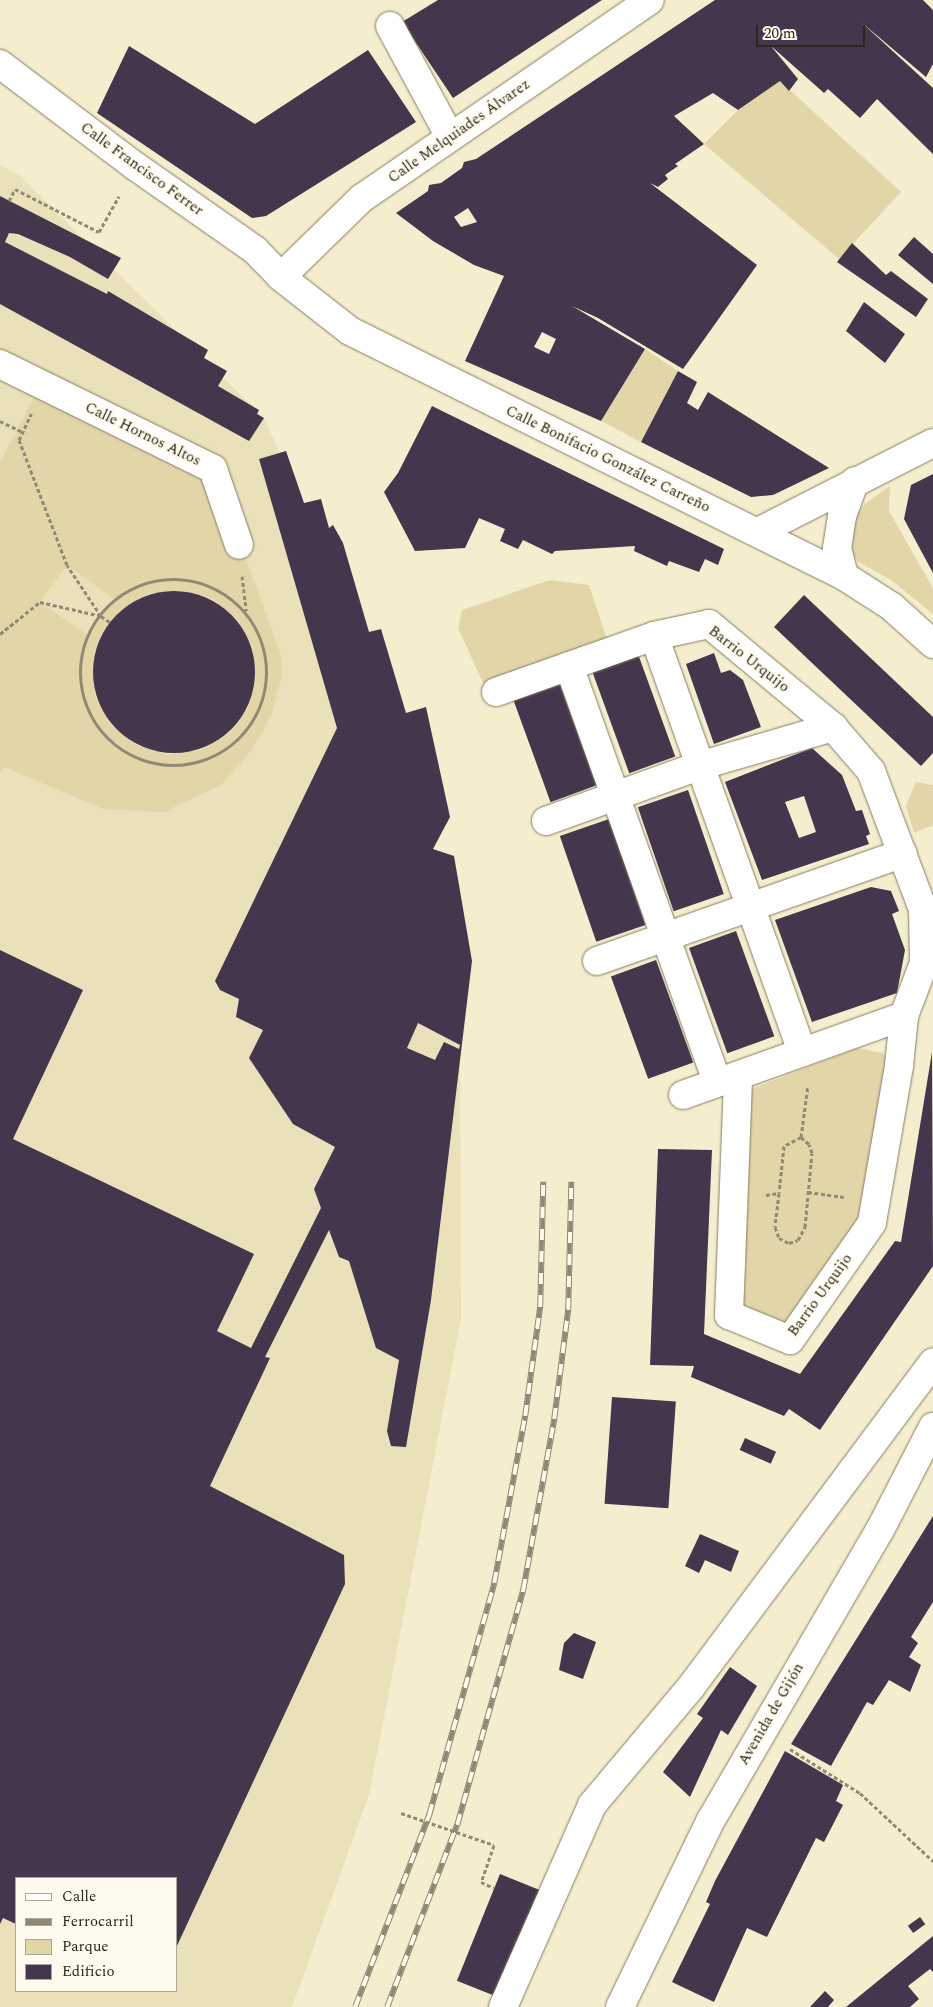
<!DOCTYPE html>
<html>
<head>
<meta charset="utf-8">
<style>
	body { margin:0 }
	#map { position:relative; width:933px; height:2007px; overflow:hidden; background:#f5eece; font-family:Spectral,serif }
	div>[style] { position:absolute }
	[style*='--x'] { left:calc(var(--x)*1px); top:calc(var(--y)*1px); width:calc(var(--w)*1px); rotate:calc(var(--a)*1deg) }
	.built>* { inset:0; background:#eae1ba }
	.green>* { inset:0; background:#e2d6a9 }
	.building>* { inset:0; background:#44364c; transform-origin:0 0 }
	.round { border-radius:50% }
	.path>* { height:3px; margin-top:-1.5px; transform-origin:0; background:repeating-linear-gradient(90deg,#8f8a74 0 4px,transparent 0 6.5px) }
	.path>.ring { margin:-1.5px; padding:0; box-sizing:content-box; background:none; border:3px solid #8f8a74; border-radius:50% }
	.roads { filter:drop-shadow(0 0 1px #847d60) drop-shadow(0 0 1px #847d60) }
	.minor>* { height:28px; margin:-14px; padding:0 14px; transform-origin:14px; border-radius:14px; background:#fff }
	.rail>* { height:5.5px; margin-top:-2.75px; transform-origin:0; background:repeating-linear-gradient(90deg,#fefbee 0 11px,#8e8974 0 22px); box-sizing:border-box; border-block:1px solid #8e8974 }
	.path-bridge>* { height:3px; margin-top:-1.5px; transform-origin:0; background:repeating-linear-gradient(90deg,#8f8a74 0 4px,transparent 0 6.5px) }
	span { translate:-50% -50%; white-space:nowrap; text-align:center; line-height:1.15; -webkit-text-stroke:5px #fefbee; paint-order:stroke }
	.street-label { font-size:15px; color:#2a271c }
	.legend { position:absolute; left:15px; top:1877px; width:162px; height:115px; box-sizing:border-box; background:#fefbee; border:1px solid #a9a69a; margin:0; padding:6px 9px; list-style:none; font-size:15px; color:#2a271c }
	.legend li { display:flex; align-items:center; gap:10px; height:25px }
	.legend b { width:25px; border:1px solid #a9a69a }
	.scale { position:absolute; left:756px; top:25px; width:109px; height:22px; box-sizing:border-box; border:2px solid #2a271c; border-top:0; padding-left:6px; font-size:15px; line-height:18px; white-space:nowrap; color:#2a271c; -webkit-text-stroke:4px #fefbee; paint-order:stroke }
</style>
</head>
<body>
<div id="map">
	<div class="built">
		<i style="clip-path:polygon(evenodd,0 165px,20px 176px,264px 418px,404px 735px,460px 1050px,461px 1319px,369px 1795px,292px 2007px,0 2007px,0 165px,16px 1878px,176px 1878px,176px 1991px,16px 1991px,16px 1878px)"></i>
	</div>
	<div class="green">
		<i style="clip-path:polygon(780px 81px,901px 192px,839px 259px,704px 144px,738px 110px)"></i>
		<i style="clip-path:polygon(645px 349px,678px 371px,641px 442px,601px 421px)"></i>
		<i style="clip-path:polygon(evenodd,41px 383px,213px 469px,281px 655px,282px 675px,271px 716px,251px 751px,221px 785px,164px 812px,103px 809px,4px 767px,0 774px,0 463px,41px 383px,67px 565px,114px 599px,88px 635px,40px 602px,67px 565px,41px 383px,179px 590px,213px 599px,238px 620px,252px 646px,256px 676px,248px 708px,228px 735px,201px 750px,168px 755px,138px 746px,112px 726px,96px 698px,92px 667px,101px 635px,121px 610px,149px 594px,179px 590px)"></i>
		<i style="clip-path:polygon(890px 486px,889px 511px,933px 588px,933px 614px,891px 580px,857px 561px,852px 552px,855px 517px,866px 503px)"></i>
		<i style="clip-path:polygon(550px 580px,589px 585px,607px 639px,484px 685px,458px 628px,462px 610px)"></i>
		<i style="clip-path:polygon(916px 782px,933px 785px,933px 825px,914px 833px,906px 806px)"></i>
		<i style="clip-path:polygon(857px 1048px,883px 1053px,889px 1060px,864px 1220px,789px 1327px,739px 1306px,751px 1089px)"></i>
	</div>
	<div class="building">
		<i style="clip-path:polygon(438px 0,602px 0,453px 98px,402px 22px)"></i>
		<i style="clip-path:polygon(evenodd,715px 0,923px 0,933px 10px,933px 64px,926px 77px,861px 22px,933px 88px,933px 154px,877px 99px,860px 118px,828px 89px,824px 93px,771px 46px,798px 79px,789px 91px,780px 81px,738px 110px,713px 93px,674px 116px,704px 144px,675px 164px,678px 166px,665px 175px,668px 179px,658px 187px,650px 183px,757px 265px,683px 369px,598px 318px,572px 306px,645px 349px,601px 421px,465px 361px,504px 276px,474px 265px,433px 241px,396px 213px,428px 191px,429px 185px,441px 183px,462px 168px,464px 162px,476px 159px,715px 0,468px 208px,477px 222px,461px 227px,454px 217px,468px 208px,715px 0,542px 332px,556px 339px,549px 354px,534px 347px,542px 332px)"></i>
		<i style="clip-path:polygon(129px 46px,255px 124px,368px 50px,416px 122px,266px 216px,252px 218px,97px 113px)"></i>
		<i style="clip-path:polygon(0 196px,121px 258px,108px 279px,70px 257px,18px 234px,9px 233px,5px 242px,107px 294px,108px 291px,208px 350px,204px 358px,227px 371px,218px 386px,259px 410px,257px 414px,264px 418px,249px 441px,0 304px)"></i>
		<i style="clip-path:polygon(914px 237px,933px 254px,933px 284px,898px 255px)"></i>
		<i style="clip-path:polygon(852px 243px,886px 275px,891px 271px,928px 299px,916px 317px,837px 262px)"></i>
		<i style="clip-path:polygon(864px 302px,905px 334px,885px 363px,846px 331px)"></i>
		<i style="clip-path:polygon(678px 371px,697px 382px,687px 403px,698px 410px,708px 392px,829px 468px,773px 495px,751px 497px,641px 442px)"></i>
		<i style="clip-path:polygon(432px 406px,724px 549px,718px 565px,705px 559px,699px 572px,669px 561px,667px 566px,634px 551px,635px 546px,555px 551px,552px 554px,523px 540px,518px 549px,500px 541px,505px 529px,479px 518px,465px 548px,415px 551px,384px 492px,398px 473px)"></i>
		<i style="clip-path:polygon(evenodd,286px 451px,304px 503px,321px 499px,329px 528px,333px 525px,343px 543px,369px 632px,381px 629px,406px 713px,426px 707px,450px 817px,433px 849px,454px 856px,472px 961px,431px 1300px,406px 1447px,391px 1446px,387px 1431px,399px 1360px,376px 1348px,349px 1261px,339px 1257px,329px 1230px,265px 1357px,270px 1358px,210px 1486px,344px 1555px,345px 1584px,176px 1948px,176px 1878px,16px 1878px,16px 1924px,3px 1918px,0 1924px,0 950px,83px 990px,13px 1139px,254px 1254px,217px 1331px,251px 1348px,321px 1208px,314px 1189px,335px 1147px,293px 1124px,249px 1058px,263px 1030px,236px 1017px,239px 999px,220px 990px,215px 981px,337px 728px,259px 459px,286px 451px,418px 1023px,460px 1045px,459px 1049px,444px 1042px,435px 1060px,407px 1048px,418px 1023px)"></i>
		<i style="clip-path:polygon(933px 474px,933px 573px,904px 519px,911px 485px)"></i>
		<i class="round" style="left:93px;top:591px;width:162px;height:162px"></i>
		<i style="clip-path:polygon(804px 595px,933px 717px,933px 753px,921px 766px,774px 627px)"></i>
		<i style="clip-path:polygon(714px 653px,721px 673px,730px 670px,743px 680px,761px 727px,714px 744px,686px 664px)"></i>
		<i style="left:638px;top:654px;width:109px;height:49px;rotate:70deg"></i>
		<i style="left:559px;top:682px;width:110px;height:49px;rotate:70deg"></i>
		<i style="clip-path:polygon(evenodd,812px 748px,842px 775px,856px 811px,862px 810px,870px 834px,866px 836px,869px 844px,762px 880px,725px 782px,812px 748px,804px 796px,816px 832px,799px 838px,785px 802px,804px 796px)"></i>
		<i style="left:688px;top:790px;width:110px;height:53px;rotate:71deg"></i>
		<i style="left:609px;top:819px;width:112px;height:52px;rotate:71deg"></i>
		<i style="clip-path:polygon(871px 887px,891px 891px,899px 911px,892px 914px,905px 950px,897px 993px,812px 1022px,775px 920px)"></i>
		<i style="left:736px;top:931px;width:112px;height:50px;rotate:70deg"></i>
		<i style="left:656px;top:960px;width:109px;height:48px;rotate:70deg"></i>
		<i style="clip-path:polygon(932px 1052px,933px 1266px,820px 1430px,789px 1409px,784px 1416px,691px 1377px,694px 1366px,650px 1365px,658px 1149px,712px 1150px,704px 1334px,800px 1374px,895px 1241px,901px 1242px)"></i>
		<i style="left:612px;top:1397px;width:64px;height:107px;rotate:4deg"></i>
		<i style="left:745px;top:1438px;width:34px;height:13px;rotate:24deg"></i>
		<i style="clip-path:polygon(933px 1516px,933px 1602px,911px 1637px,918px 1643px,909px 1657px,921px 1665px,910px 1692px,889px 1680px,873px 1705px,867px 1702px,831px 1766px,791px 1744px)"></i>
		<i style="clip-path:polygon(700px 1534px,739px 1551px,731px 1572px,705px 1560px,699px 1573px,685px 1566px)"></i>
		<i style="clip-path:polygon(574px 1633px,596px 1642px,583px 1679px,559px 1670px,564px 1643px)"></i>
		<i style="clip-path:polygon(730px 1667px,757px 1686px,728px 1735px,721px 1730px,690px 1797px,663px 1772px,703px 1718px,697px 1714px)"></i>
		<i style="clip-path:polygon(785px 1751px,843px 1785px,836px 1801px,843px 1805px,824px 1842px,816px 1838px,767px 1937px,747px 1928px,714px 2002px,672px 1982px,710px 1904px,706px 1902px,715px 1881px)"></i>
		<i style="left:500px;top:1874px;width:52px;height:115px;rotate:22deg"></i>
		<i style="left:920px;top:1917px;width:9px;height:15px;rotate:54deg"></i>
		<i style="clip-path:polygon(933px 1936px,933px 1972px,930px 1969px,908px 1986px,919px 1999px,910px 2007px,846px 2007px)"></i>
		<i style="clip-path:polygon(825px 1991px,834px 2000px,828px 2007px,810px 2007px)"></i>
	</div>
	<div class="path">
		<i style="--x:9;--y:201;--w:13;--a:-63"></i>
		<i style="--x:15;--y:189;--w:94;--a:27.1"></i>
		<i style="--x:99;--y:232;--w:41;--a:-60.9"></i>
		<i style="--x:0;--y:421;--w:25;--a:26"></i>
		<i style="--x:242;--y:576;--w:35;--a:83"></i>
		<i class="ring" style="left:80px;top:579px;width:183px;height:183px"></i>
		<i style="--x:101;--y:616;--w:12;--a:35"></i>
		<i style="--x:0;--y:634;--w:51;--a:-38.7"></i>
		<i style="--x:40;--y:602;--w:63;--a:12.9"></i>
		<i style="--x:101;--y:616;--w:61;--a:-123.7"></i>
		<i style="--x:67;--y:565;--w:134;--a:-111"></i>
		<i style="--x:19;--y:440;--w:29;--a:-65"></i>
		<i style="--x:801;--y:1137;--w:52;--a:-82.3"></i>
		<i style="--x:808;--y:1192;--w:36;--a:8"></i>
		<i style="--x:766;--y:1195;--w:13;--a:-9"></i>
		<i style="--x:779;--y:1193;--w:34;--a:97"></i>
		<i style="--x:775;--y:1227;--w:12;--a:70"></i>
		<i style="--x:779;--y:1238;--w:11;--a:27"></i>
		<i style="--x:789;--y:1243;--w:9;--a:-18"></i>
		<i style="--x:798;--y:1240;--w:15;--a:-62"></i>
		<i style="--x:805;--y:1227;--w:74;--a:-84.6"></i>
		<i style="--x:812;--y:1153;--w:9;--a:-108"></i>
		<i style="--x:809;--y:1144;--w:11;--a:-139"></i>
		<i style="--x:801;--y:1137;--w:19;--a:152"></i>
		<i style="--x:784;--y:1146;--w:47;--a:96.1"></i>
		<i style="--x:790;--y:1749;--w:83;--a:32.2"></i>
		<i style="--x:860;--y:1793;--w:100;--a:43"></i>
		<i style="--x:494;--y:1845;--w:39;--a:109"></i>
		<i style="--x:481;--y:1882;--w:14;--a:25"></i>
	</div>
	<div class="roads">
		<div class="minor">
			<i style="--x:390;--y:26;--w:126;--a:61.6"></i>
			<i style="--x:0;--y:64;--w:169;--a:37.1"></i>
			<i style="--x:135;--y:166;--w:146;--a:35"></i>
			<i style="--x:255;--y:250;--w:37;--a:46"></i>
			<i style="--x:281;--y:277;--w:88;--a:38"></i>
			<i style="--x:350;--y:331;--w:551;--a:26.38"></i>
			<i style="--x:844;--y:576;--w:56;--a:32.6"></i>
			<i style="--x:891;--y:606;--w:57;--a:42.1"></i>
			<i style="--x:281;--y:277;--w:113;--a:-44.3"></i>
			<i style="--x:362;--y:198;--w:349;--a:-34.5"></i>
			<i style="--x:0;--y:364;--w:237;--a:26.2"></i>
			<i style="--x:213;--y:469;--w:80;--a:71.1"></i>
			<i style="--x:758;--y:532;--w:196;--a:-27"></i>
			<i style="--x:844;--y:576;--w:29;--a:-104"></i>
			<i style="--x:837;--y:548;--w:32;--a:-81"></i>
			<i style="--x:842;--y:516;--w:37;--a:-70"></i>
			<i style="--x:654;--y:636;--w:442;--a:70.4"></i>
			<i style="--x:569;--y:666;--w:442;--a:70.4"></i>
			<i style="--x:496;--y:692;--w:168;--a:-19.5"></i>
			<i style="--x:654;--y:636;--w:56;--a:-12.3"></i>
			<i style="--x:709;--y:624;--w:161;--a:39.7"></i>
			<i style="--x:833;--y:727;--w:58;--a:49.2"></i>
			<i style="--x:871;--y:771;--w:147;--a:69.4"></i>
			<i style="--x:923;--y:909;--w:54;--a:88.9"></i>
			<i style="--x:924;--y:963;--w:57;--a:110.7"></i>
			<i style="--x:904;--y:1016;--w:50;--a:95.7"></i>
			<i style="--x:899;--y:1066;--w:159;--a:99.8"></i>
			<i style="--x:872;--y:1223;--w:143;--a:125"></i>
			<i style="--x:790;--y:1340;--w:66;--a:-157.7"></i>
			<i style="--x:729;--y:1315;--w:239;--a:-87.8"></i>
			<i style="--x:546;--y:821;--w:163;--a:-19.8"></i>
			<i style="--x:699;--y:766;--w:140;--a:-16.2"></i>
			<i style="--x:597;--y:961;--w:324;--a:-19.4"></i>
			<i style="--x:683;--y:1095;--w:235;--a:-19.7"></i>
			<i style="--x:503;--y:2007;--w:221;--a:-66.2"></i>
			<i style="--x:592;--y:1805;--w:154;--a:-50"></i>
			<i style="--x:691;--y:1687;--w:405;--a:-53.3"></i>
			<i style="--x:620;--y:2007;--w:208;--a:-64.1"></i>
			<i style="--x:711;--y:1820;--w:336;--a:-59.8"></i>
			<i style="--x:880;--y:1530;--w:116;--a:-62.8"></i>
		</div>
	</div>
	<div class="rail">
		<i style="--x:355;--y:2007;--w:206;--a:-68.9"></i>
		<i style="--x:429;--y:1815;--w:241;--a:-74.3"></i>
		<i style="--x:494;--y:1583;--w:170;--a:-79.5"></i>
		<i style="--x:525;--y:1416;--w:111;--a:-82.2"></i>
		<i style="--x:540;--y:1306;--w:124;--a:-88.6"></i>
		<i style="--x:387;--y:2007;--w:195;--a:-69"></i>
		<i style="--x:457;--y:1825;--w:244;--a:-74.3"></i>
		<i style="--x:523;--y:1590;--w:174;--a:-79.7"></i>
		<i style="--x:554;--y:1419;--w:111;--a:-82.7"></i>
		<i style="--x:568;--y:1309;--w:127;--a:-88.6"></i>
	</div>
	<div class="path-bridge">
		<i style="--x:401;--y:1813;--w:98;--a:19"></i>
	</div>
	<div class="street-label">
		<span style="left:459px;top:131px;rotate:-35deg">Calle Melquiades Álvarez</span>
		<span style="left:142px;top:169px;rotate:36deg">Calle Francisco Ferrer</span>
		<span style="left:143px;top:434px;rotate:26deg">Calle Hornos Altos</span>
		<span style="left:608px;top:459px;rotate:26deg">Calle Bonifacio González Carreño</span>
		<span style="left:749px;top:659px;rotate:38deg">Barrio Urquijo</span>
		<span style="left:820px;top:1295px;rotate:-54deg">Barrio Urquijo</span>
		<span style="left:771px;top:1714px;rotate:-60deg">Avenida de Gijón</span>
	</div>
	<ul class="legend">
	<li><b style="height:6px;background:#fff"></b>Calle</li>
	<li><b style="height:6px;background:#8e8974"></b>Ferrocarril</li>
	<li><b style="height:14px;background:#e2d6a9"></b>Parque</li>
	<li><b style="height:14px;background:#44364c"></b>Edificio</li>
	</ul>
	<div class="scale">20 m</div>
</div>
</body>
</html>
